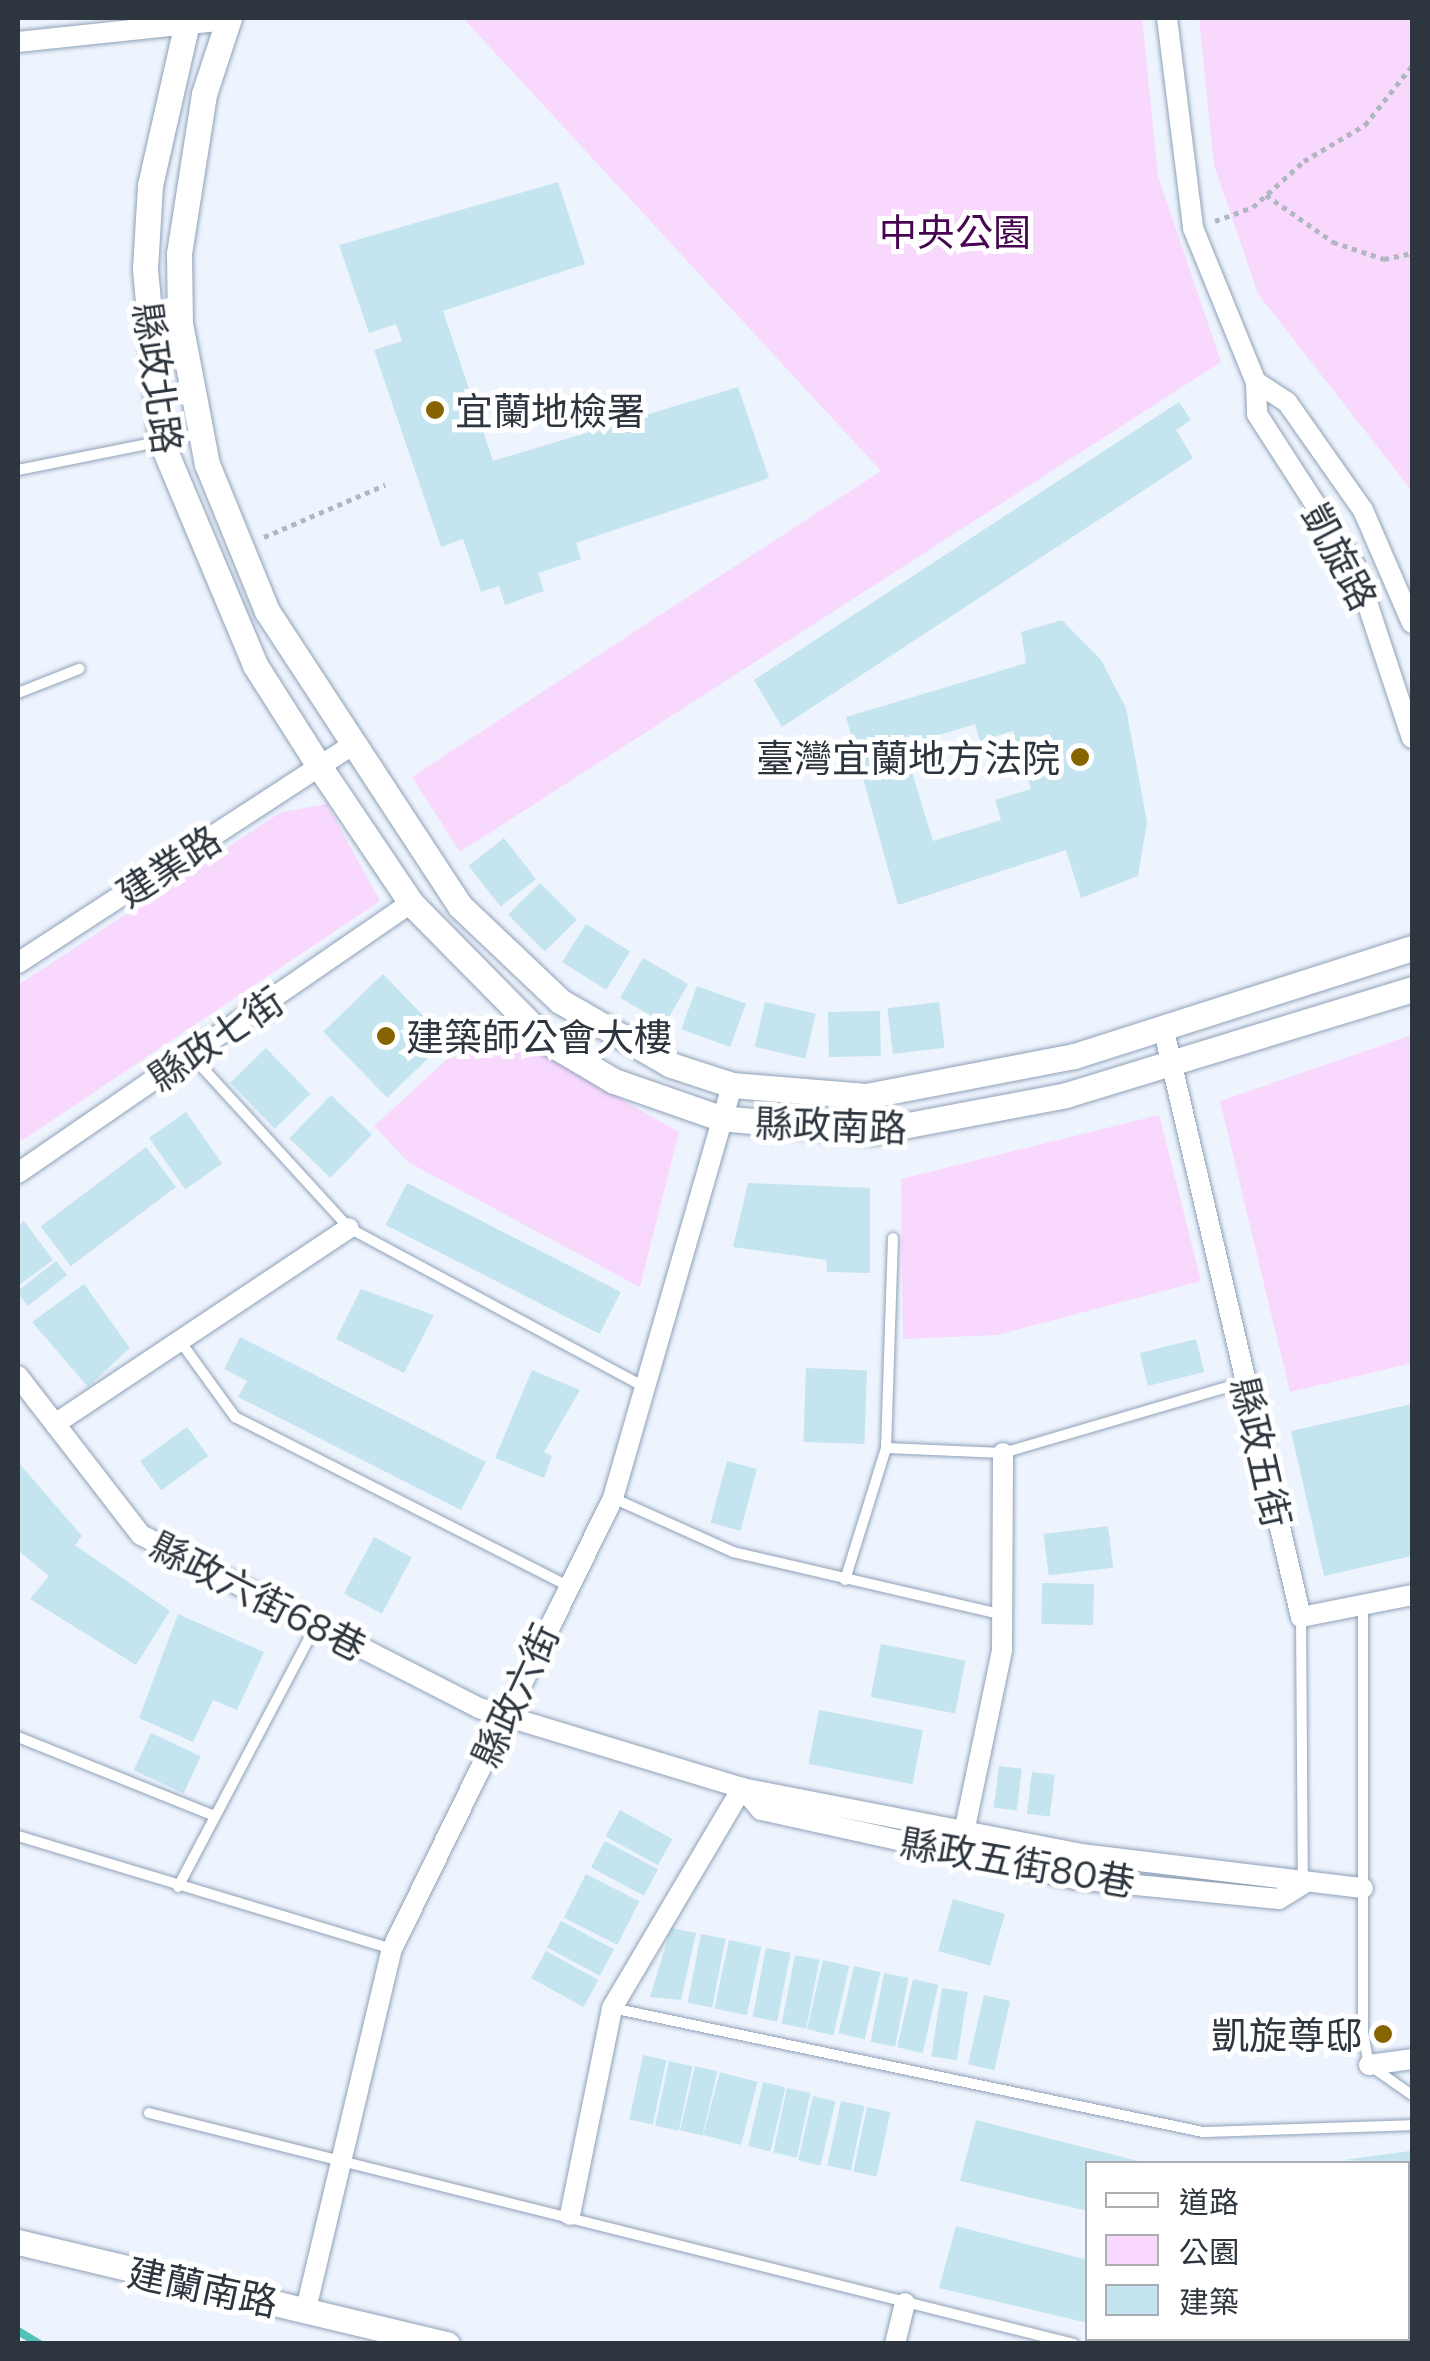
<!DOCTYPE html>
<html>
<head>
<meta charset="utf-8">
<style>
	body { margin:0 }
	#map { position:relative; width:1430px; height:2361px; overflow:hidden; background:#edf4fe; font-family:Commissioner,"Noto Sans TC",sans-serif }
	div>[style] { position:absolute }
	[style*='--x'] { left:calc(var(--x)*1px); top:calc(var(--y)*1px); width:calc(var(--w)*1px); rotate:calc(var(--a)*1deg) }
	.green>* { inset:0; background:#f9d8fd }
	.stream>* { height:8px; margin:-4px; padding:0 4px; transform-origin:4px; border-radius:4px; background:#54c2b8 }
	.building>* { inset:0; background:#c4e5f0; transform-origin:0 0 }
	.path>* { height:5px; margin-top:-2.5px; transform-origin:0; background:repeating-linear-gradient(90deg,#b0b7c1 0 5px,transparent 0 10px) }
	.roads { filter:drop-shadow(0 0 2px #8fa1b7) drop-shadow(0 0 2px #8fa1b7) }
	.service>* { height:10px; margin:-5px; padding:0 5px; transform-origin:5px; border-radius:5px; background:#fff }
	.minor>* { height:20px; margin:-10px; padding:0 10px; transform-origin:10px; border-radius:10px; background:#fff }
	.tertiary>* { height:25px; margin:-12.5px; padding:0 12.5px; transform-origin:12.5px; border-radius:12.5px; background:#fff }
	.dots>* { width:28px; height:28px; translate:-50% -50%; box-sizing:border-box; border:5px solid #fff; border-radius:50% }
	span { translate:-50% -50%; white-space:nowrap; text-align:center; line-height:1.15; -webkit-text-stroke:10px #fff; paint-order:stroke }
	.park-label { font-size:38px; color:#470450 }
	.street-label { font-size:38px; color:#2d353e }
	.poi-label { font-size:38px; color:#2d353e }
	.left { translate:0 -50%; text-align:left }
	.right { translate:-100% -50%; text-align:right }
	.frame { position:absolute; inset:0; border:20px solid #2d353e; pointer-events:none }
	.legend { position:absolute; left:1085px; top:2161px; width:325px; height:180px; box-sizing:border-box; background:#fff; border:2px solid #abaeb2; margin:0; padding:12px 18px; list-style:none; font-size:30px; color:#2d353e }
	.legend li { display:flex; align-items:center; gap:20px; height:50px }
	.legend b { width:50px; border:2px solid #abaeb2 }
</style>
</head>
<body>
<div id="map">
	<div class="green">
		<i style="clip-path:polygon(463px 18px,1142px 18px,1158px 176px,1221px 362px,460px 852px,412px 777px,881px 471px)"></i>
		<i style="clip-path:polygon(1199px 18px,1412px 18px,1412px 491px,1258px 294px,1214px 165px)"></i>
		<i style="clip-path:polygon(327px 804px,380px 901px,18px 1143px,18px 985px,281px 812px)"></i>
		<i style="clip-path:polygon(487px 1023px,679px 1132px,640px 1287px,408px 1162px,374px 1126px)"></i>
		<i style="clip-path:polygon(1412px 1035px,1412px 1363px,1290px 1392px,1220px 1101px)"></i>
		<i style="clip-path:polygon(1159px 1115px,1201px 1281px,997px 1335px,903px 1339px,901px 1179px)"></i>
	</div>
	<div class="stream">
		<i style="--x:18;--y:2331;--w:26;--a:31"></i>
	</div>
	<div class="building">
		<i style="clip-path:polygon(558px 182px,585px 264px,443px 311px,493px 461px,738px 387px,769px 478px,576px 543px,581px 559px,538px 573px,544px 591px,505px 605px,499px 586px,481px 592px,463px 539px,441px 547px,374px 350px,402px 341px,396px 324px,369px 333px,339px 245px)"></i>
		<i style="clip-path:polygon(1179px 402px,1191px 420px,1176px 430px,1193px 458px,782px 727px,754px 680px)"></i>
		<i style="clip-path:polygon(evenodd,1062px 620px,1101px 660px,1126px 708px,1147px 822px,1138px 876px,1081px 898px,1066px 850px,898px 905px,846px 717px,1026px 663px,1021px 632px,1062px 620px,975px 724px,980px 741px,1013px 731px,1031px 789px,995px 800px,1001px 820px,933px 841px,904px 746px,975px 724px)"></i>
		<i style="left:504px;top:838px;width:52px;height:45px;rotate:52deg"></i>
		<i style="left:540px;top:883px;width:52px;height:45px;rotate:45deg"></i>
		<i style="left:586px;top:924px;width:52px;height:45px;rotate:32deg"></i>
		<i style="left:643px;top:958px;width:52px;height:46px;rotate:30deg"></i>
		<i style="left:383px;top:974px;width:92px;height:83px;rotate:46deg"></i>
		<i style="left:697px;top:986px;width:52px;height:46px;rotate:20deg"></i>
		<i style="left:765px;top:1002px;width:52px;height:46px;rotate:13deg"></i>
		<i style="left:939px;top:1002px;width:46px;height:52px;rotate:83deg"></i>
		<i style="left:880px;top:1011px;width:45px;height:52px;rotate:89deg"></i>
		<i style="left:266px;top:1048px;width:64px;height:50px;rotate:46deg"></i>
		<i style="left:331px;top:1095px;width:57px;height:60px;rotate:44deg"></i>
		<i style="left:186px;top:1112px;width:63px;height:45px;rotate:55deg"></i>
		<i style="left:146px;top:1147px;width:50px;height:132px;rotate:53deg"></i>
		<i style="left:407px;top:1183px;width:240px;height:47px;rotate:27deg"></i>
		<i style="clip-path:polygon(748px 1183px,870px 1188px,870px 1273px,827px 1272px,826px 1260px,733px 1247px)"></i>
		<i style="clip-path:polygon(24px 1221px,53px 1260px,18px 1286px,18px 1226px)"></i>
		<i style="left:56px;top:1261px;width:18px;height:50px;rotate:52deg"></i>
		<i style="clip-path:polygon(84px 1284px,130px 1348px,88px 1387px,32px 1322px)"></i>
		<i style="clip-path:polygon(361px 1289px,434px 1315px,404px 1373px,336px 1339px)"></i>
		<i style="clip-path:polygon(240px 1337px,486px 1462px,461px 1510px,238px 1397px,247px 1381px,224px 1369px)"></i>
		<i style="left:1196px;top:1339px;width:34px;height:58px;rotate:76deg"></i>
		<i style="left:806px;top:1368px;width:61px;height:74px;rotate:2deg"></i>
		<i style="clip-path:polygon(532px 1370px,580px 1390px,544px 1452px,552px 1456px,544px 1478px,495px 1458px)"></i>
		<i style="clip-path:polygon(1412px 1404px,1412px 1556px,1324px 1576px,1291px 1431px)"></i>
		<i style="left:187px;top:1427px;width:36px;height:58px;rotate:54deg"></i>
		<i style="left:727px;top:1461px;width:31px;height:64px;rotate:15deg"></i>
		<i style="clip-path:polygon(18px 1462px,82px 1536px,75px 1545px,170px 1611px,136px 1665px,30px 1599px,49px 1576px,18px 1550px)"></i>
		<i style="left:1108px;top:1526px;width:42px;height:65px;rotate:83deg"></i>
		<i style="left:374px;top:1537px;width:43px;height:64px;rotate:28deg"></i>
		<i style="left:1042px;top:1583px;width:52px;height:41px;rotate:1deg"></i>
		<i style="clip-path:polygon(178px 1614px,264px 1652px,237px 1710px,213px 1700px,193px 1742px,139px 1718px)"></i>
		<i style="left:881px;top:1644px;width:86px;height:54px;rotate:11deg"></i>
		<i style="left:819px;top:1710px;width:106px;height:55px;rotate:11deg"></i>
		<i style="left:151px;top:1733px;width:55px;height:41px;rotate:25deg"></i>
		<i style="left:999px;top:1766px;width:23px;height:42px;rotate:7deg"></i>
		<i style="left:1032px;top:1772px;width:23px;height:42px;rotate:7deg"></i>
		<i style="left:620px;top:1810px;width:60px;height:30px;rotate:29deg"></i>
		<i style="left:605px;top:1841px;width:60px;height:30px;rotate:28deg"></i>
		<i style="left:586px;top:1874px;width:60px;height:49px;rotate:27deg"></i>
		<i style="left:953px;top:1899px;width:54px;height:54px;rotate:16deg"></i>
		<i style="left:561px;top:1921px;width:60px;height:30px;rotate:28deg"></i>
		<i style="clip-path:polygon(671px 1928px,696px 1933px,681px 2000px,650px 1997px)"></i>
		<i style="left:701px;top:1934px;width:25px;height:70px;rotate:11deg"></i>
		<i style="left:729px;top:1940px;width:33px;height:70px;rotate:12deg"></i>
		<i style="left:766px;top:1948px;width:25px;height:70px;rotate:11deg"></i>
		<i style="left:546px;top:1951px;width:60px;height:31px;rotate:29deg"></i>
		<i style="left:795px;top:1955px;width:25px;height:70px;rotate:11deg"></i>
		<i style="left:823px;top:1960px;width:27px;height:71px;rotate:13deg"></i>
		<i style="left:854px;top:1966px;width:27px;height:69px;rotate:13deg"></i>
		<i style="left:884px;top:1973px;width:25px;height:70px;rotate:11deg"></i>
		<i style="left:913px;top:1979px;width:26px;height:70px;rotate:13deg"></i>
		<i style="left:942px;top:1988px;width:26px;height:69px;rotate:9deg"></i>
		<i style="left:984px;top:1995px;width:27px;height:71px;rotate:13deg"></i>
		<i style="left:643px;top:2055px;width:24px;height:66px;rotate:12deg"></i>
		<i style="left:669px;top:2061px;width:24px;height:66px;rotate:12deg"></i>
		<i style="left:695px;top:2066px;width:23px;height:66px;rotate:13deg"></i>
		<i style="left:720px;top:2072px;width:39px;height:65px;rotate:15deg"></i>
		<i style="left:763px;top:2082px;width:23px;height:66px;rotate:13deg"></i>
		<i style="left:787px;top:2088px;width:24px;height:66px;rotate:12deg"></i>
		<i style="left:813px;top:2096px;width:23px;height:66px;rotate:13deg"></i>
		<i style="left:841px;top:2101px;width:24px;height:66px;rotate:12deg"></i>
		<i style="left:867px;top:2107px;width:24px;height:66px;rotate:12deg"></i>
		<i style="clip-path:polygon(976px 2120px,1142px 2162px,1142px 2164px,1088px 2164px,1088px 2211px,960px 2181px)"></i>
		<i style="clip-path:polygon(1410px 2151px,1412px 2326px,1408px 2327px,1408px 2164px,1344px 2160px)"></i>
		<i style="clip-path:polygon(956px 2226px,1088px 2260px,1088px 2323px,939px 2288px)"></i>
		<i style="clip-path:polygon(1159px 2338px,1353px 2338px,1353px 2341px,1174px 2344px)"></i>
	</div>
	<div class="path">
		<i style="--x:1266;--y:195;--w:82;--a:35"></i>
		<i style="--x:1333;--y:242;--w:54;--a:18.4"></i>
		<i style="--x:1384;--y:259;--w:29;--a:-12"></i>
		<i style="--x:1215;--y:221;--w:40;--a:-20.2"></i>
		<i style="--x:1253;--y:207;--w:69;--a:-42"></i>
		<i style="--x:1304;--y:161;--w:71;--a:-30.5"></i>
		<i style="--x:1365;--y:125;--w:75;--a:-51.5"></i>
		<i style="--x:264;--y:537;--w:132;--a:-23.3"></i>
	</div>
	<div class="roads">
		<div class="service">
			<i style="--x:18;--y:470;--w:184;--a:-11.3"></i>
			<i style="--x:18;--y:693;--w:66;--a:-21.5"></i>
			<i style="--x:191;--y:1055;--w:234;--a:47.6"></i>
			<i style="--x:349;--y:1228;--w:334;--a:28.3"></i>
			<i style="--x:180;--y:1341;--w:94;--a:54.1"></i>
			<i style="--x:235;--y:1417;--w:371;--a:26.9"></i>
			<i style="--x:886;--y:1448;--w:210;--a:-88.1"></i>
			<i style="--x:613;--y:1498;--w:132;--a:24.2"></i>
			<i style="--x:733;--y:1552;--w:278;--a:13.1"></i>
			<i style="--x:845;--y:1580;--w:138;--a:-72.7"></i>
			<i style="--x:886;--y:1448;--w:117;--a:2.4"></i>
			<i style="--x:1003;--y:1453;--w:252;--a:-16.4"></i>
			<i style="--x:1363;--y:1604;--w:428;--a:90"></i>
			<i style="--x:1363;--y:2032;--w:34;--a:80"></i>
			<i style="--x:1369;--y:2065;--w:52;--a:34.9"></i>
			<i style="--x:1301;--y:1617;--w:264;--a:89.6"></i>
			<i style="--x:18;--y:1737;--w:212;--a:21.9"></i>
			<i style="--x:18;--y:1836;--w:391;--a:16.8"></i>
			<i style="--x:178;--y:1887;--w:296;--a:-62.2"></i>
			<i style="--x:612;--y:2008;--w:604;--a:11.85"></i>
			<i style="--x:1203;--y:2132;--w:209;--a:-1.9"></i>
			<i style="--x:149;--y:2113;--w:953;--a:14.02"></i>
		</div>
		<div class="minor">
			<i style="--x:1167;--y:18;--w:212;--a:82.9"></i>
			<i style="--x:1193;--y:228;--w:166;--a:67.8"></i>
			<i style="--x:1256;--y:382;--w:32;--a:88"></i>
			<i style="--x:1257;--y:414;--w:181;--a:57.2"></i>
			<i style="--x:1355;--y:566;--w:181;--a:71.7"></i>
			<i style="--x:18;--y:42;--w:212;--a:-6"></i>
			<i style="--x:1256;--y:382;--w:37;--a:33"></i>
			<i style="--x:1287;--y:402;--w:132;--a:54.9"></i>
			<i style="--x:1363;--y:510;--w:123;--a:66.6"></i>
			<i style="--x:18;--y:963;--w:402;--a:-33.1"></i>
			<i style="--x:1163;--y:1027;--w:606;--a:76.84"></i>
			<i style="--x:1301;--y:1617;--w:113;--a:-11.2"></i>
			<i style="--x:18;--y:1173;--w:477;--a:-34.5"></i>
			<i style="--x:18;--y:1376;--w:201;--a:52.3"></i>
			<i style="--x:141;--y:1535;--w:380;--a:27.1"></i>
			<i style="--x:479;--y:1708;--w:275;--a:16.9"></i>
			<i style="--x:742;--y:1788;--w:345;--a:11"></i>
			<i style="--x:1081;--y:1854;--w:284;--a:6.9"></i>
			<i style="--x:55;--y:1424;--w:353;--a:-33.7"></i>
			<i style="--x:742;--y:1788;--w:29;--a:49"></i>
			<i style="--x:761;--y:1810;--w:321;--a:12.4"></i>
			<i style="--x:1075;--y:1879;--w:205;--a:5.6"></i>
			<i style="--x:1279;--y:1899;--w:28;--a:-32"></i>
			<i style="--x:962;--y:1842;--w:196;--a:-78.2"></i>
			<i style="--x:1002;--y:1650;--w:197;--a:-89.7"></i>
			<i style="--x:1369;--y:2065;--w:43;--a:-7.9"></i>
			<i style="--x:570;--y:2215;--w:211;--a:-78.5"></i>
			<i style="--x:612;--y:2008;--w:256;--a:-59.4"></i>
			<i style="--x:306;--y:2309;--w:370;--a:-76.6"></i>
			<i style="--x:392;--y:1949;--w:502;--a:-63.89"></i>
			<i style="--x:613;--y:1498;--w:430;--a:-73.9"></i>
			<i style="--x:895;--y:2344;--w:42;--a:-76.3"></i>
		</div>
		<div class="tertiary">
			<i style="--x:188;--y:18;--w:171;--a:102.8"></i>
			<i style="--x:150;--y:185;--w:84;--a:93.4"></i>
			<i style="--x:145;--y:269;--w:173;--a:84.7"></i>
			<i style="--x:161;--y:441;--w:243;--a:67.2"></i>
			<i style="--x:255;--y:665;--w:120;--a:57.6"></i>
			<i style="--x:319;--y:766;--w:165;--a:56.1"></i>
			<i style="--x:411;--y:903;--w:195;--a:45.4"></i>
			<i style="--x:548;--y:1042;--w:77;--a:30.6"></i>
			<i style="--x:614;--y:1081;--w:112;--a:19.2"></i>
			<i style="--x:720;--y:1118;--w:152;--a:5.3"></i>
			<i style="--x:871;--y:1132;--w:198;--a:-10.7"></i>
			<i style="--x:1066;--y:1095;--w:362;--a:-17"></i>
			<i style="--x:229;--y:18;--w:80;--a:108.2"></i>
			<i style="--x:204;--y:94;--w:161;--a:98.9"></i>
			<i style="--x:179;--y:253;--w:70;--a:89.2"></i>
			<i style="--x:180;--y:323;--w:144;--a:79.2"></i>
			<i style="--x:207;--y:464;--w:159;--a:67.8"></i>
			<i style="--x:267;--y:611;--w:353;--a:56.8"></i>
			<i style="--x:460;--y:906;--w:138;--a:43.5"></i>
			<i style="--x:560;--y:1001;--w:128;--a:30"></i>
			<i style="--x:671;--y:1065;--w:64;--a:18.2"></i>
			<i style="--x:732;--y:1085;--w:134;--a:4.7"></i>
			<i style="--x:866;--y:1096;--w:212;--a:-10.9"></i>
			<i style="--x:1074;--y:1056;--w:355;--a:-17.7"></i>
			<i style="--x:18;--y:2242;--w:441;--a:13.4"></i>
		</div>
	</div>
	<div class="dots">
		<i style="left:435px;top:410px;background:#866400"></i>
		<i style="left:1080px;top:757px;background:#866400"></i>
		<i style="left:386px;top:1036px;background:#866400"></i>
		<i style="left:1383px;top:2034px;background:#866400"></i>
	</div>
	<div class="park-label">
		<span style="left:955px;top:231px">中央公園</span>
	</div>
	<div class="street-label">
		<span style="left:159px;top:378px;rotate:82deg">縣政北路</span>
		<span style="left:1341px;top:556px;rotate:62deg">凱旋路</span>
		<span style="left:168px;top:865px;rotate:-33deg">建業路</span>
		<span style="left:215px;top:1038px;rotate:-34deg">縣政七街</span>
		<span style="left:831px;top:1124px;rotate:2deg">縣政南路</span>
		<span style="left:1262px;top:1452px;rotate:77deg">縣政五街</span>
		<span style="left:259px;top:1595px;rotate:27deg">縣政六街68巷</span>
		<span style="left:514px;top:1695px;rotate:-65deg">縣政六街</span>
		<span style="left:1018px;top:1861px;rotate:10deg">縣政五街80巷</span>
		<span style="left:203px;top:2286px;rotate:12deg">建蘭南路</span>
	</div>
	<div class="poi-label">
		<span class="left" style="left:455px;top:410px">宜蘭地檢署</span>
		<span class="right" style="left:1060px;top:757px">臺灣宜蘭地方法院</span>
		<span class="left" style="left:406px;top:1036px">建築師公會大樓</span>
		<span class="right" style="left:1363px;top:2034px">凱旋尊邸</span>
	</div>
	<div class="frame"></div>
	<ul class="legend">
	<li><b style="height:12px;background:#fff"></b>道路</li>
	<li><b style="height:28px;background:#f9d8fd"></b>公園</li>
	<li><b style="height:28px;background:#c4e5f0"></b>建築</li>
	</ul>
</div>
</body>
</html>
